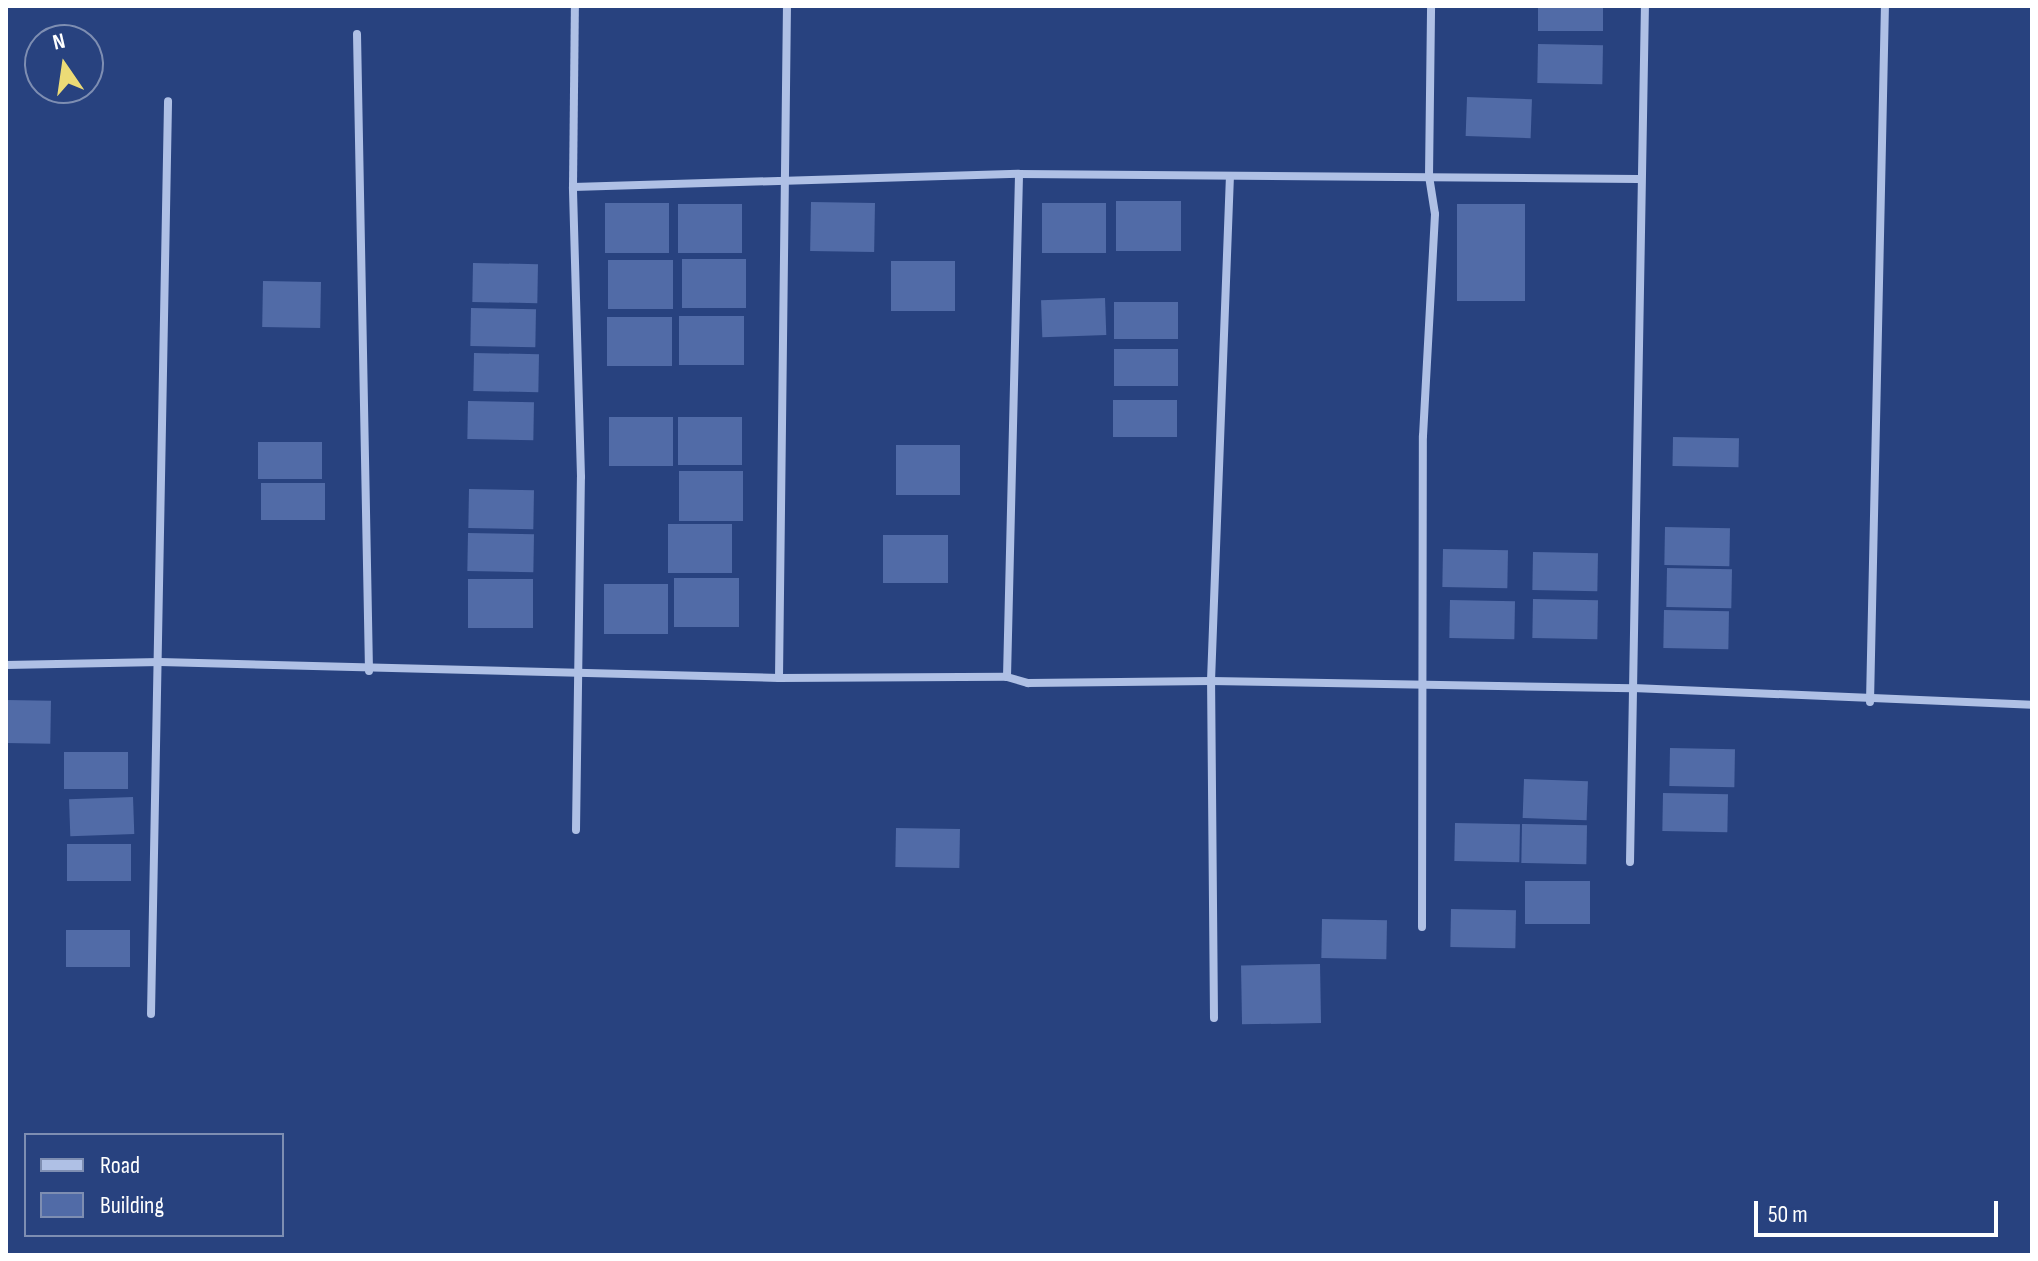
<!DOCTYPE html>
<html>
<head>
<meta charset="utf-8">
<style>
	body { margin:0 }
	#map { position:relative; width:2038px; height:1261px; overflow:hidden; background:#28427f; font-family:"Sofia Sans Condensed",sans-serif }
	div>[style] { position:absolute }
	[style*='--x'] { left:calc(var(--x)*1px); top:calc(var(--y)*1px); width:calc(var(--w)*1px); rotate:calc(var(--a)*1deg) }
	.building>* { inset:0; background:#516ba7; transform-origin:0 0 }
	.street>* { height:8px; margin:-4px; padding:0 4px; transform-origin:4px; border-radius:4px; background:#afc0e5 }
	span { translate:-50% -50%; white-space:nowrap; text-align:center; line-height:1.15; -webkit-text-stroke:8px #28427f; paint-order:stroke }
	.frame { position:absolute; inset:0; border:8px solid #fff; pointer-events:none }
	.legend { position:absolute; left:24px; top:1133px; width:260px; height:104px; box-sizing:border-box; background:#28427f; border:2px solid #7e8eb2; margin:0; padding:10px 14px; list-style:none; font-size:24px; color:#fff }
	.legend li { display:flex; align-items:center; gap:16px; height:40px }
	.legend b { width:40px; border:2px solid #7e8eb2 }
	.north { position:absolute; left:24px; top:24px; width:80px; height:80px; box-sizing:border-box; background:#28427f; border:2px solid #7e8eb2; border-radius:50%; rotate:347deg; font-size:22px; font-weight:700; line-height:32px; text-align:center; color:#fff }
	.north::after { content:''; display:block; margin:auto; width:28px; height:36px; background:#ecdb76; clip-path:polygon(50% 0,100% 100%,50% 72%,0 100%) }
	.scale { position:absolute; left:1754px; top:1201px; width:244px; height:36px; box-sizing:border-box; border:4px solid #fff; border-top:0; padding-left:10px; font-size:24px; line-height:28px; white-space:nowrap; color:#fff; -webkit-text-stroke:6px #28427f; paint-order:stroke }
</style>
</head>
<body>
<div id="map">
	<div class="building">
		<i style="left:1538px;top:6px;width:65px;height:25px"></i>
		<i style="left:1538px;top:44px;width:65px;height:39px;rotate:1deg"></i>
		<i style="left:1467px;top:97px;width:65px;height:39px;rotate:2deg"></i>
		<i style="left:1116px;top:201px;width:65px;height:50px"></i>
		<i style="left:811px;top:202px;width:64px;height:49px;rotate:1deg"></i>
		<i style="left:605px;top:203px;width:64px;height:50px"></i>
		<i style="left:1106px;top:203px;width:50px;height:64px;rotate:90deg"></i>
		<i style="left:678px;top:204px;width:64px;height:49px"></i>
		<i style="left:1457px;top:204px;width:68px;height:97px"></i>
		<i style="left:682px;top:259px;width:64px;height:49px"></i>
		<i style="left:608px;top:260px;width:65px;height:49px"></i>
		<i style="left:891px;top:261px;width:64px;height:50px"></i>
		<i style="left:473px;top:263px;width:65px;height:39px;rotate:1deg"></i>
		<i style="left:263px;top:281px;width:58px;height:46px;rotate:1deg"></i>
		<i style="left:1105px;top:298px;width:37px;height:64px;rotate:88deg"></i>
		<i style="left:1114px;top:302px;width:64px;height:37px"></i>
		<i style="left:471px;top:308px;width:65px;height:38px;rotate:1deg"></i>
		<i style="left:679px;top:316px;width:65px;height:49px"></i>
		<i style="left:607px;top:317px;width:65px;height:49px"></i>
		<i style="left:1178px;top:349px;width:37px;height:64px;rotate:90deg"></i>
		<i style="left:474px;top:353px;width:65px;height:38px;rotate:1deg"></i>
		<i style="left:1113px;top:400px;width:64px;height:37px"></i>
		<i style="left:468px;top:401px;width:66px;height:38px;rotate:1deg"></i>
		<i style="left:609px;top:417px;width:64px;height:49px"></i>
		<i style="left:678px;top:417px;width:64px;height:48px"></i>
		<i style="left:1673px;top:437px;width:66px;height:29px;rotate:1deg"></i>
		<i style="left:258px;top:442px;width:64px;height:37px"></i>
		<i style="left:960px;top:445px;width:50px;height:64px;rotate:90deg"></i>
		<i style="left:679px;top:471px;width:64px;height:50px"></i>
		<i style="left:325px;top:483px;width:37px;height:64px;rotate:90deg"></i>
		<i style="left:469px;top:489px;width:65px;height:39px;rotate:1deg"></i>
		<i style="left:668px;top:524px;width:64px;height:49px"></i>
		<i style="left:1665px;top:527px;width:65px;height:38px;rotate:1deg"></i>
		<i style="left:468px;top:533px;width:66px;height:38px;rotate:1deg"></i>
		<i style="left:883px;top:535px;width:65px;height:48px"></i>
		<i style="left:1443px;top:549px;width:65px;height:38px;rotate:1deg"></i>
		<i style="left:1533px;top:552px;width:65px;height:38px;rotate:1deg"></i>
		<i style="left:1667px;top:568px;width:65px;height:39px;rotate:1deg"></i>
		<i style="left:674px;top:578px;width:65px;height:49px"></i>
		<i style="left:468px;top:579px;width:65px;height:49px"></i>
		<i style="left:604px;top:584px;width:64px;height:50px"></i>
		<i style="left:1533px;top:599px;width:65px;height:39px;rotate:1deg"></i>
		<i style="left:1450px;top:600px;width:65px;height:38px;rotate:1deg"></i>
		<i style="left:1664px;top:610px;width:65px;height:38px;rotate:1deg"></i>
		<i style="left:6px;top:700px;width:45px;height:43px;rotate:1deg"></i>
		<i style="left:1670px;top:748px;width:65px;height:38px;rotate:1deg"></i>
		<i style="left:64px;top:752px;width:64px;height:37px"></i>
		<i style="left:1524px;top:779px;width:64px;height:39px;rotate:2deg"></i>
		<i style="left:1663px;top:793px;width:65px;height:38px;rotate:1deg"></i>
		<i style="left:133px;top:797px;width:37px;height:64px;rotate:88deg"></i>
		<i style="left:1455px;top:823px;width:65px;height:38px;rotate:1deg"></i>
		<i style="left:1522px;top:824px;width:65px;height:39px;rotate:1deg"></i>
		<i style="left:896px;top:828px;width:64px;height:39px;rotate:1deg"></i>
		<i style="left:131px;top:844px;width:37px;height:64px;rotate:90deg"></i>
		<i style="left:1525px;top:881px;width:65px;height:43px"></i>
		<i style="left:1451px;top:909px;width:65px;height:38px;rotate:1deg"></i>
		<i style="left:1322px;top:919px;width:65px;height:39px;rotate:1deg"></i>
		<i style="left:130px;top:930px;width:37px;height:64px;rotate:90deg"></i>
		<i style="left:1320px;top:964px;width:59px;height:79px;rotate:89deg"></i>
	</div>
	<div class="street">
		<i style="--x:357;--y:34;--w:637;--a:88.92"></i>
		<i style="--x:573;--y:187;--w:181;--a:-89.4"></i>
		<i style="--x:6;--y:665;--w:154;--a:-1.1"></i>
		<i style="--x:160;--y:662;--w:619;--a:1.48"></i>
		<i style="--x:779;--y:678;--w:228;--a:-0.3"></i>
		<i style="--x:1007;--y:677;--w:22;--a:16"></i>
		<i style="--x:1028;--y:683;--w:183;--a:-0.6"></i>
		<i style="--x:1211;--y:681;--w:422;--a:1"></i>
		<i style="--x:1633;--y:688;--w:399;--a:2.4"></i>
		<i style="--x:1007;--y:677;--w:503;--a:-88.63"></i>
		<i style="--x:779;--y:678;--w:672;--a:-89.32"></i>
		<i style="--x:1870;--y:702;--w:696;--a:-88.77"></i>
		<i style="--x:576;--y:830;--w:353;--a:-89.2"></i>
		<i style="--x:581;--y:477;--w:290;--a:-91.6"></i>
		<i style="--x:573;--y:187;--w:446;--a:-1.7"></i>
		<i style="--x:1019;--y:174;--w:619;--a:0.46"></i>
		<i style="--x:1630;--y:862;--w:856;--a:-89"></i>
		<i style="--x:1422;--y:927;--w:491;--a:-89.9"></i>
		<i style="--x:1423;--y:436;--w:222;--a:-86.9"></i>
		<i style="--x:1435;--y:214;--w:38;--a:-99"></i>
		<i style="--x:1429;--y:176;--w:170;--a:-89.3"></i>
		<i style="--x:151;--y:1014;--w:913;--a:-88.93"></i>
		<i style="--x:1214;--y:1018;--w:337;--a:-90.5"></i>
		<i style="--x:1211;--y:681;--w:505;--a:-87.85"></i>
	</div>
	<div class="frame"></div>
	<ul class="legend">
	<li><b style="height:10px;background:#afc0e5"></b>Road</li>
	<li><b style="height:22px;background:#516ba7"></b>Building</li>
	</ul>
	<div class="north">N</div>
	<div class="scale">50 m</div>
</div>
</body>
</html>
